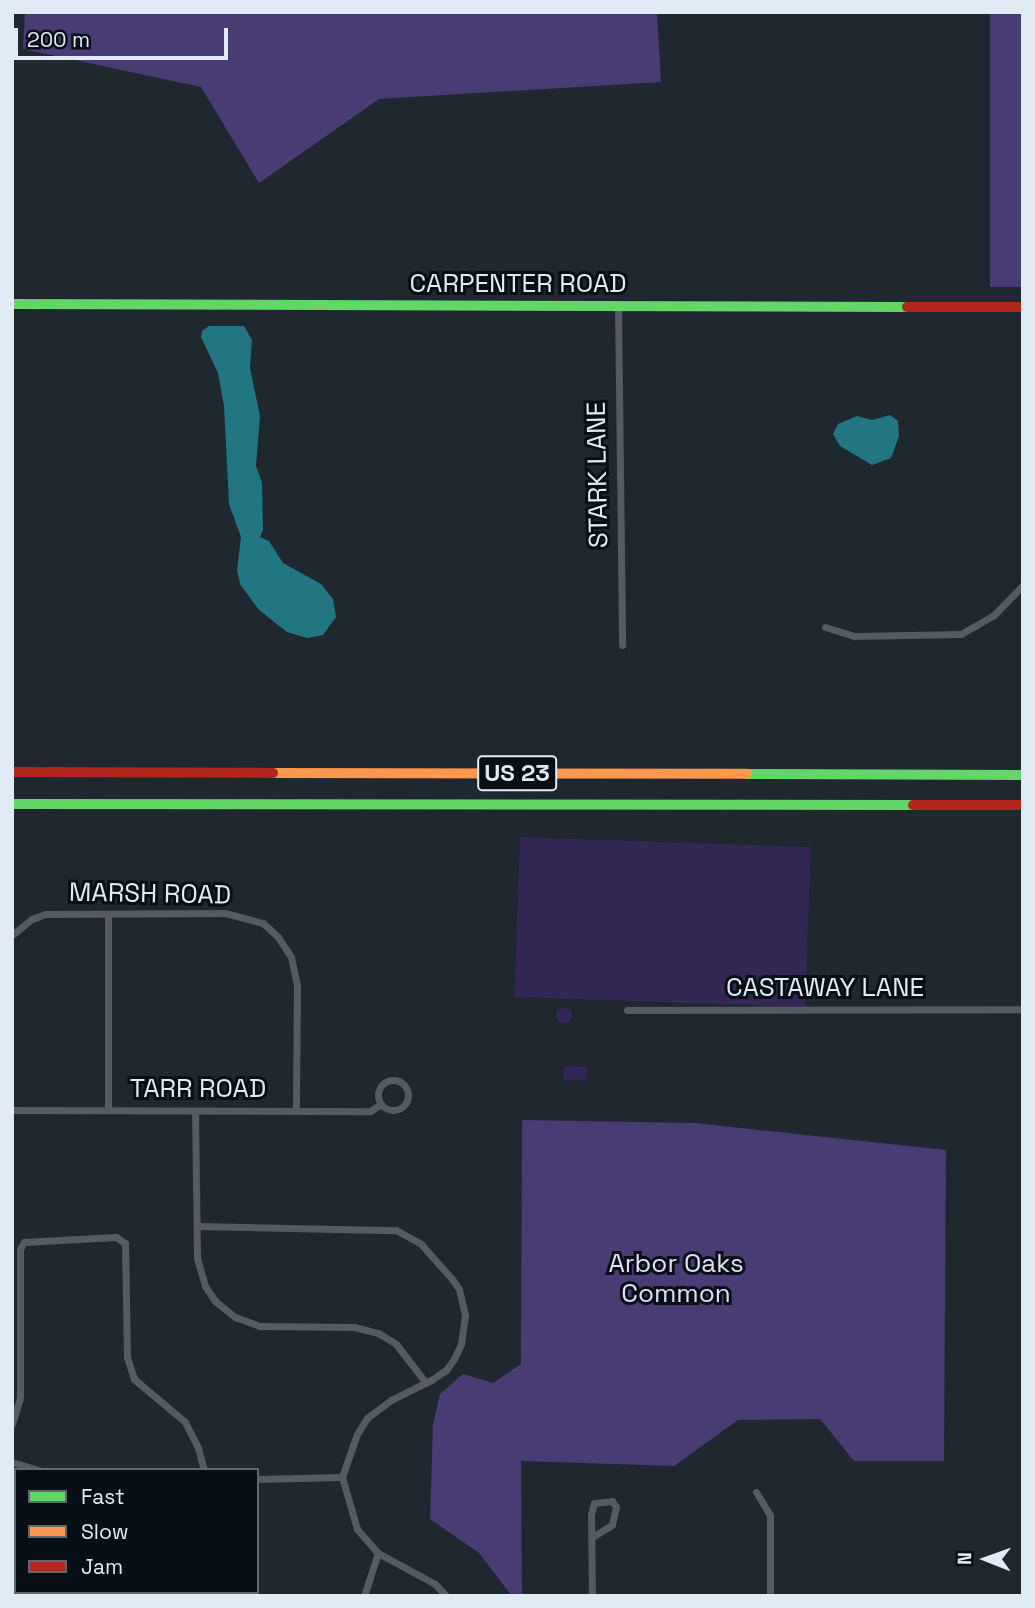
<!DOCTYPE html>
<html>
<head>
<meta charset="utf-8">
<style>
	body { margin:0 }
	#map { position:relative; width:1035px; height:1608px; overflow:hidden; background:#1f272f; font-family:"Space Grotesk",sans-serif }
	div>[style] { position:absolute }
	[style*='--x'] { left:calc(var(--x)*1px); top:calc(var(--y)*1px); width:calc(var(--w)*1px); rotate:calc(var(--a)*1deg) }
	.green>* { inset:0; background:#332754; transform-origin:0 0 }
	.round { border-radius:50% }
	.forest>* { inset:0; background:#493b73; transform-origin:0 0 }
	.water>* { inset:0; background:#227682 }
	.street>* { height:7px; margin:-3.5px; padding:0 3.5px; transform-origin:3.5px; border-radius:3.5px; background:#565a64 }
	.street>.ring { margin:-3.5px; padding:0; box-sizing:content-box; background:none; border:7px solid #565a64; border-radius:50% }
	.fast>* { height:10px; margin:-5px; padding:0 5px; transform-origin:5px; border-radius:5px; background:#63d668 }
	.slow>* { height:10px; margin:-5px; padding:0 5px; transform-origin:5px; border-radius:5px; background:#ff974d }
	.jam>* { height:10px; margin:-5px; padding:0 5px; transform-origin:5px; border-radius:5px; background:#b3261e }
	span { translate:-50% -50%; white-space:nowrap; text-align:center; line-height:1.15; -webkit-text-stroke:6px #090f16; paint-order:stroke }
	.shield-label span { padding:2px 5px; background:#090f16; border:2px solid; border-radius:5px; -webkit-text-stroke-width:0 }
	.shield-label { font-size:24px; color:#e1ebf5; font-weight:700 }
	.street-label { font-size:26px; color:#e1ebf5 }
	.park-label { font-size:26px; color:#e3dff3 }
	.frame { position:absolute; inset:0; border:14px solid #e1ebf5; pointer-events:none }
	.legend { position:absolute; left:14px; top:1468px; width:245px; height:126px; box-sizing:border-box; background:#090f16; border:2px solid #5f676f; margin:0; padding:9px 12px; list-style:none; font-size:21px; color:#e1ebf5 }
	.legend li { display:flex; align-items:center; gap:14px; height:35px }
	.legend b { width:35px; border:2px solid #5f676f }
	.north { position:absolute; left:951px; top:1524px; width:70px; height:70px; -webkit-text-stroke:5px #090f16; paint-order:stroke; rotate:271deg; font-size:19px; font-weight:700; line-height:28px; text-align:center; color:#e1ebf5 }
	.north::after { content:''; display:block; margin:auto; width:24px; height:32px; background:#e1ebf5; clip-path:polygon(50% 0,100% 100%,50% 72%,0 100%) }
	.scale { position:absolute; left:14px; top:28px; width:214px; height:32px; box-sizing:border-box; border:4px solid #e1ebf5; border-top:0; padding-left:9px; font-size:21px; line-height:24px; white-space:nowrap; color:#e1ebf5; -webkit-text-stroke:5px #090f16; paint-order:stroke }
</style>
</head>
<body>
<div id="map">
	<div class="green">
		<i style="left:520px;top:837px;width:291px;height:160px;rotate:2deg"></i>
		<i class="round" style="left:556px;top:1007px;width:16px;height:16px"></i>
		<i style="left:564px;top:1066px;width:23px;height:14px;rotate:2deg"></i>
	</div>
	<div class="forest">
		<i style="clip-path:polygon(25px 12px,657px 12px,661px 82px,379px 99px,259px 183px,201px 87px,23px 49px)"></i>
		<i style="left:990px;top:12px;width:33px;height:275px"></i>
		<i style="clip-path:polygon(522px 1120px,695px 1123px,946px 1150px,944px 1461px,854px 1461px,820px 1419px,738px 1420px,674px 1466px,521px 1461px,522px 1596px,512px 1596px,479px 1553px,430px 1519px,433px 1424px,440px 1394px,463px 1374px,493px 1383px,521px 1364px)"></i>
	</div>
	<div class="water">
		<i style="clip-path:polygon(209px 326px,244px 326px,252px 340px,250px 368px,260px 416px,256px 466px,262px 483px,263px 530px,260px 537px,269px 541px,283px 563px,321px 584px,333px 599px,336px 617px,323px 635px,307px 638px,287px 632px,259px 610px,240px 584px,237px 570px,241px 537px,229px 504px,224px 406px,218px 373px,201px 337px,202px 331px)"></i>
		<i style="clip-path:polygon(890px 415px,898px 421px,899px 436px,891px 458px,872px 465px,840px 446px,833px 434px,838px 424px,857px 416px,872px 420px)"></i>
	</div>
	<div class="street">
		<i style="--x:618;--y:305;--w:340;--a:89.3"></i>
		<i style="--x:825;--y:627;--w:31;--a:17"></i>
		<i style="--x:855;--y:636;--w:106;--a:-1.1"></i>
		<i style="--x:961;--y:634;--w:38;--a:-30"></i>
		<i style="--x:994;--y:615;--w:42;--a:-46"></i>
		<i style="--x:12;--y:935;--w:26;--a:-39"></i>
		<i style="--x:32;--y:919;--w:14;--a:-21"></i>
		<i style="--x:45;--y:914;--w:180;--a:-0.3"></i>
		<i style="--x:225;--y:913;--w:39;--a:15"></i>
		<i style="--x:263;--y:923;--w:21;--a:43"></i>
		<i style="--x:278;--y:937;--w:24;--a:57"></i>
		<i style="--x:291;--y:957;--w:29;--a:78"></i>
		<i style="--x:297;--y:985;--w:124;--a:90.5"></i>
		<i style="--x:627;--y:1010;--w:396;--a:-0.1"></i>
		<i class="ring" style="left:378px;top:1080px;width:23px;height:23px"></i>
		<i style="--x:12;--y:1110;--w:358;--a:0.2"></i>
		<i style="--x:370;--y:1111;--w:13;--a:-32"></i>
		<i style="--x:108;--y:1110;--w:196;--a:-90"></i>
		<i style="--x:195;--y:1111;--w:147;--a:89.2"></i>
		<i style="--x:197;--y:1258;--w:29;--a:74"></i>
		<i style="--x:205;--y:1286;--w:18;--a:56"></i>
		<i style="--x:215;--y:1301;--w:26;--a:39"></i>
		<i style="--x:235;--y:1317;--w:27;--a:20"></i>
		<i style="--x:260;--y:1326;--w:94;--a:0.6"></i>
		<i style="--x:354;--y:1327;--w:25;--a:14"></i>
		<i style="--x:378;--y:1333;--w:21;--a:31"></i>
		<i style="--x:396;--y:1344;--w:49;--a:52.4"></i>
		<i style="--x:197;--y:1226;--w:199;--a:1.2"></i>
		<i style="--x:396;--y:1230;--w:29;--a:29"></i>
		<i style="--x:421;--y:1244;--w:47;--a:48.5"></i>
		<i style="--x:452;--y:1279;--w:12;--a:55"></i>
		<i style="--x:459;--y:1289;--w:27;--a:77"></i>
		<i style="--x:465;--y:1315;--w:29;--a:98"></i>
		<i style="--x:461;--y:1344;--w:17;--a:115"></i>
		<i style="--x:454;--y:1359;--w:14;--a:126"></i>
		<i style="--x:446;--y:1370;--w:18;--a:146"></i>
		<i style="--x:431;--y:1380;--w:45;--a:153.4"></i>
		<i style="--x:391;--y:1400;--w:30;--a:143"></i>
		<i style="--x:367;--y:1418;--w:19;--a:122"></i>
		<i style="--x:357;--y:1434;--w:46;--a:109.2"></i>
		<i style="--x:342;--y:1477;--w:54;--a:73.9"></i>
		<i style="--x:357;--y:1529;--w:32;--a:49"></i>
		<i style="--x:378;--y:1553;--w:65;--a:28.5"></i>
		<i style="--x:435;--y:1584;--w:16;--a:47"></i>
		<i style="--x:12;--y:1424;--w:27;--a:-73"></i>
		<i style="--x:20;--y:1398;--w:149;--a:-90"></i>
		<i style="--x:20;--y:1249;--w:8;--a:-60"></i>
		<i style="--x:24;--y:1242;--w:92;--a:-3.1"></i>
		<i style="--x:116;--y:1237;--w:11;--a:34"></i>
		<i style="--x:125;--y:1243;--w:114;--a:89"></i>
		<i style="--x:127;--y:1357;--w:23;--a:72"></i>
		<i style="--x:134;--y:1379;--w:67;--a:40.1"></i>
		<i style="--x:185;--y:1422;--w:29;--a:63"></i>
		<i style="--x:198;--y:1448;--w:23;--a:75"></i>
		<i style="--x:12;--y:1462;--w:27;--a:17"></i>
		<i style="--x:257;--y:1479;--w:85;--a:-1.3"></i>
		<i style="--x:756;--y:1492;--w:27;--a:59"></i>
		<i style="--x:770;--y:1515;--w:81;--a:90"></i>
		<i style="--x:160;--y:1592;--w:4;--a:76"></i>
		<i style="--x:364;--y:1596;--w:45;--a:-72"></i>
		<i style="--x:592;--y:1596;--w:81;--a:-90.7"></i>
		<i style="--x:591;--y:1515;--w:12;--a:-76"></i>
		<i style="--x:594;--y:1503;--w:18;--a:-6"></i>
		<i style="--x:612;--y:1501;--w:7;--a:56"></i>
		<i style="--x:616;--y:1507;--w:18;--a:103"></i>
		<i style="--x:612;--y:1525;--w:23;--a:149"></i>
	</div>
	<div class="fast">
		<i style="--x:12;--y:304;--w:895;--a:0.19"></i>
		<i style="--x:747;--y:774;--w:276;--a:0.2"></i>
		<i style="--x:12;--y:804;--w:901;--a:0.06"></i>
	</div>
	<div class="slow">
		<i style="--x:273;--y:773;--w:474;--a:0.1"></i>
	</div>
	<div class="jam">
		<i style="--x:907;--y:307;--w:116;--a:0"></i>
		<i style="--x:12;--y:772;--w:261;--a:0.2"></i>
		<i style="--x:913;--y:805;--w:110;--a:0"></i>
	</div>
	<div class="shield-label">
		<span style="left:517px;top:773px">US 23</span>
	</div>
	<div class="street-label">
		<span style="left:518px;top:284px">CARPENTER ROAD</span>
		<span style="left:598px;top:475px;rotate:-91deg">STARK LANE</span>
		<span style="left:150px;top:894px;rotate:1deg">MARSH ROAD</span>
		<span style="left:825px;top:988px">CASTAWAY LANE</span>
		<span style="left:198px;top:1089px">TARR ROAD</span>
	</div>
	<div class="park-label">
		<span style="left:676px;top:1279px">Arbor Oaks<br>Common</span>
	</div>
	<div class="frame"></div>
	<ul class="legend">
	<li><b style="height:9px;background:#63d668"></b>Fast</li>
	<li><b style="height:9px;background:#ff974d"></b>Slow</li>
	<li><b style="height:9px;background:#b3261e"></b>Jam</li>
	</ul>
	<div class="north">N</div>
	<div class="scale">200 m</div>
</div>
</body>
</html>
